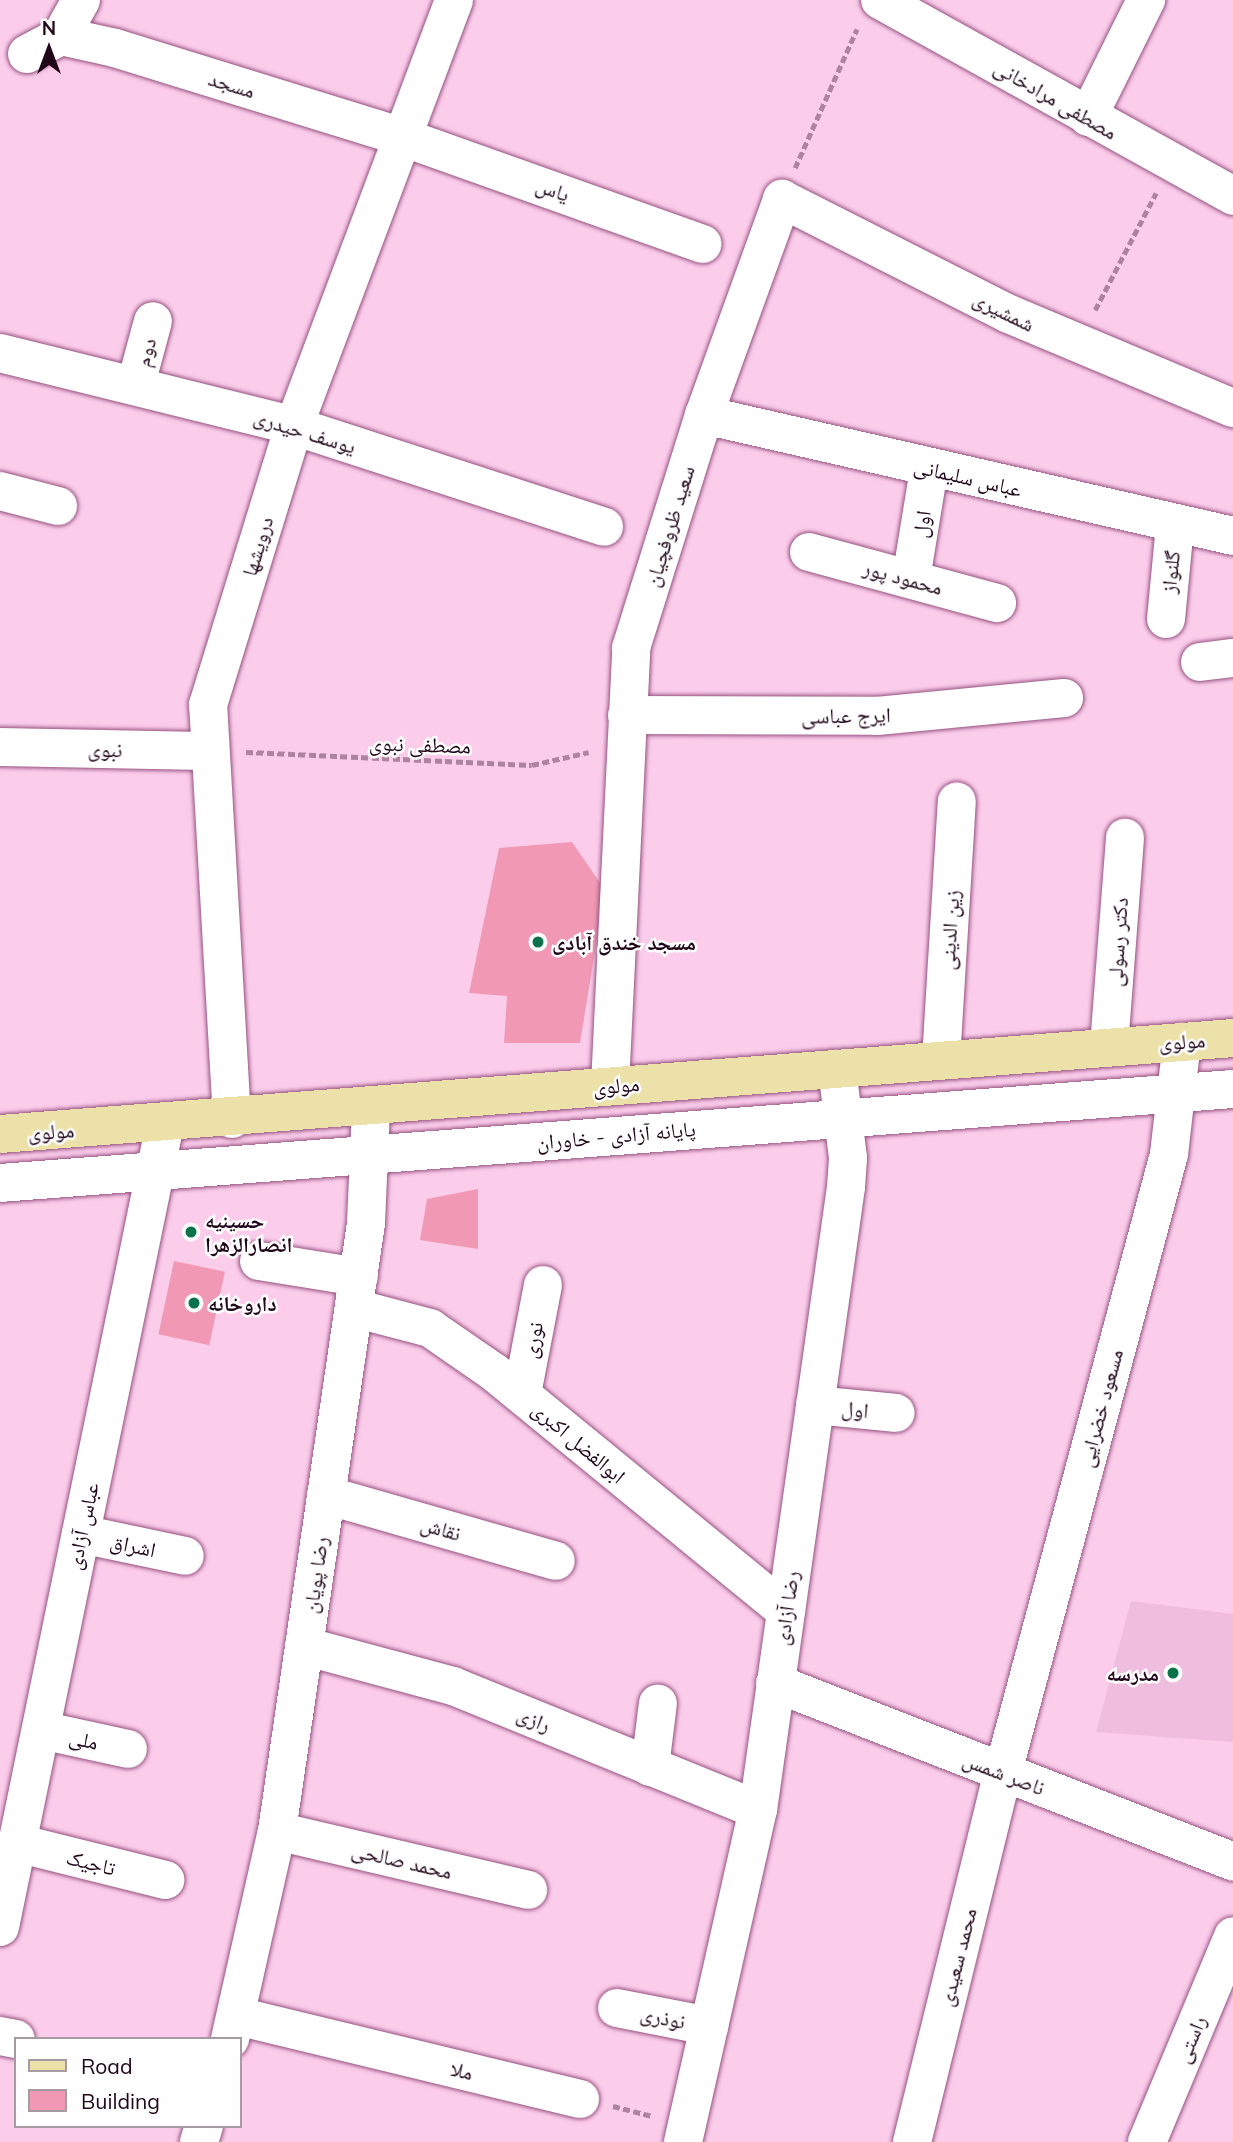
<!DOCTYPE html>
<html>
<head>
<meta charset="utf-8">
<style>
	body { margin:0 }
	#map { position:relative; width:1233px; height:2142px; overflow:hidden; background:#fccdeb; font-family:Mulish,"Noto Naskh Arabic",sans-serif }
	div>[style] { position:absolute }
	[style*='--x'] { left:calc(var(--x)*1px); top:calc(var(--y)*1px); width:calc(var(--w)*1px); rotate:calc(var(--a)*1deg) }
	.built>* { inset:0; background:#efbddd }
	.building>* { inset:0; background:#f199b4; transform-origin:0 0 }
	.path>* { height:4.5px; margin-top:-2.25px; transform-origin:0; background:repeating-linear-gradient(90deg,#ac849e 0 7px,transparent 0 10.5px) }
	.roads { filter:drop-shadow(0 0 2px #965280) drop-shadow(0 0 2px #965280) }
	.minor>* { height:38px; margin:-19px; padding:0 19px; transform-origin:19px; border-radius:19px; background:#fff }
	.major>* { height:38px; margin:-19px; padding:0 19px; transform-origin:19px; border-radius:19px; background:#ebe1a9 }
	.dots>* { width:19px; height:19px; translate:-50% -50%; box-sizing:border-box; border:4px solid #fefefe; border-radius:50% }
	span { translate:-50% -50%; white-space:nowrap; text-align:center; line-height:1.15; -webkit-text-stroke:5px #fefefe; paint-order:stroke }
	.street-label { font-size:21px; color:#21071a }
	.poi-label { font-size:21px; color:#21071a; font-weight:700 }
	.left { translate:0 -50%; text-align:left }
	.right { translate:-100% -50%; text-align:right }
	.legend { position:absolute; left:14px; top:2037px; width:228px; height:91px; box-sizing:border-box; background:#fefefe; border:2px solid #a69ba3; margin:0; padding:9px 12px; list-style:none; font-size:21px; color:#21071a }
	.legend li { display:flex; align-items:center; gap:14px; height:35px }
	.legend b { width:35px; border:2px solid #a69ba3 }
	.north { position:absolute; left:14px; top:14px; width:70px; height:70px; -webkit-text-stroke:5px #fefefe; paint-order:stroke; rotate:0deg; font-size:19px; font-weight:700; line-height:28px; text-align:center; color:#21071a }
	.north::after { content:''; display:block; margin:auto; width:24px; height:32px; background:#21071a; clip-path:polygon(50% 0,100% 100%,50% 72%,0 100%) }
</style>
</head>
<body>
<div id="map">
	<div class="built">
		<i style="clip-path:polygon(1131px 1601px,1233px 1614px,1233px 1742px,1096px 1732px)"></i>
	</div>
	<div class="building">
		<i style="clip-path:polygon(572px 842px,605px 890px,580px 1043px,504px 1043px,507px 996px,469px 993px,499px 848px)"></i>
		<i style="clip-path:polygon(478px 1189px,478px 1249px,420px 1240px,427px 1199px)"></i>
		<i style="left:174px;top:1261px;width:52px;height:75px;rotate:12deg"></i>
	</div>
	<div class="path">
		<i style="--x:795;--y:168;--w:152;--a:-66"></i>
		<i style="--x:1095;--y:310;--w:132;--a:-62.5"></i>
		<i style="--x:246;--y:752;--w:286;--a:2.6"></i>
		<i style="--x:532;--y:765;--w:58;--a:-12.8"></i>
		<i style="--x:613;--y:2106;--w:40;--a:14.4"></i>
	</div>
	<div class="roads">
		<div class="minor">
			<i style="--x:880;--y:0;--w:404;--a:29"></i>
			<i style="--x:61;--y:36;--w:55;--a:12.5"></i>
			<i style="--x:115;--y:48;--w:300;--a:17.2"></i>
			<i style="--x:402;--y:137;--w:319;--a:19.6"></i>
			<i style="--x:27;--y:54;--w:38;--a:-28"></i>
			<i style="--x:61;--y:36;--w:41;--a:-60.9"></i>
			<i style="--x:1088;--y:117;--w:131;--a:-63.6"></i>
			<i style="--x:0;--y:353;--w:303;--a:13.9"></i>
			<i style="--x:294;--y:426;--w:326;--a:18"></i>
			<i style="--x:136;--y:384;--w:65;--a:-74.9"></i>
			<i style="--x:704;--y:415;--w:543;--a:12.88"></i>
			<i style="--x:0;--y:491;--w:60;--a:14.5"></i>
			<i style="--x:809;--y:552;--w:195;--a:15.2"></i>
			<i style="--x:911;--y:579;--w:111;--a:-80.7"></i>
			<i style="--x:1166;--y:619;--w:94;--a:-84.5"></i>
			<i style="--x:1200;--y:662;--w:33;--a:-7"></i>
			<i style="--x:627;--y:715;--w:250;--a:0.2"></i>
			<i style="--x:877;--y:716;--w:188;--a:-5.5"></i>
			<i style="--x:0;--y:747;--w:210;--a:1.1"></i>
			<i style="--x:1109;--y:1046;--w:209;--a:-85.6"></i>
			<i style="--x:941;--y:1060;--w:259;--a:-86.5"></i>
			<i style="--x:610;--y:1085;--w:438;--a:-87.2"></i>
			<i style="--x:631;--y:648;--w:244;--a:-72.6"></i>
			<i style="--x:704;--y:415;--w:230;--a:-70.1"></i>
			<i style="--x:782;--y:199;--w:254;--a:26.9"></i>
			<i style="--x:1009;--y:314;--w:243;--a:22.8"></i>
			<i style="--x:232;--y:1119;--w:415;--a:-93.3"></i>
			<i style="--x:208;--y:705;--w:292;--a:-72.9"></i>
			<i style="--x:294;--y:426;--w:455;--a:-69.4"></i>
			<i style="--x:0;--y:1183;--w:1237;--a:-4.36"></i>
			<i style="--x:259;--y:1261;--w:101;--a:9.1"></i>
			<i style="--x:354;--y:1308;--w:79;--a:14.7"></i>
			<i style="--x:430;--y:1328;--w:79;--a:34.7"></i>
			<i style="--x:495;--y:1373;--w:376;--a:39.3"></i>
			<i style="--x:522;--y:1394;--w:111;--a:-79.1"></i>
			<i style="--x:815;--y:1405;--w:81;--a:5.6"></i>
			<i style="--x:326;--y:1495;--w:239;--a:16"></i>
			<i style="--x:81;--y:1534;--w:106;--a:11.9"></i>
			<i style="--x:304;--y:1646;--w:154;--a:15"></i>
			<i style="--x:453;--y:1686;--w:329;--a:22.1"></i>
			<i style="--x:775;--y:1683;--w:492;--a:21.3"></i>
			<i style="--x:41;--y:1730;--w:89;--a:12.3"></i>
			<i style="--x:650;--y:1767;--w:64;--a:-82.9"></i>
			<i style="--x:277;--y:1831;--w:258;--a:13.2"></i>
			<i style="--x:17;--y:1843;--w:153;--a:14"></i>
			<i style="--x:0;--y:1927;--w:820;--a:-78.39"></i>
			<i style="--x:617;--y:2008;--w:94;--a:11.1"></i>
			<i style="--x:237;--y:2016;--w:353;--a:13.6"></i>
			<i style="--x:0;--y:2036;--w:16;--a:11"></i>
			<i style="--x:230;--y:2039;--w:213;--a:-77.3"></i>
			<i style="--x:277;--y:1831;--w:614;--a:-81.67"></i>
			<i style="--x:366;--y:1223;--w:115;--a:-87.5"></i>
			<i style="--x:199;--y:2142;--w:17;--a:-73"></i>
			<i style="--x:683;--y:2142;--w:340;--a:-77.3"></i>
			<i style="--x:758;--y:1810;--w:629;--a:-81.96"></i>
			<i style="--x:846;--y:1187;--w:29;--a:-86"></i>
			<i style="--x:848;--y:1158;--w:90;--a:-97"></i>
			<i style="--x:912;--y:2142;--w:381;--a:-76.2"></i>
			<i style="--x:1003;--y:1772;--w:640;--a:-74.96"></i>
			<i style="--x:1169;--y:1154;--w:113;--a:-83.4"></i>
			<i style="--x:1147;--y:2142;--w:223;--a:-67.3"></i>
		</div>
		<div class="major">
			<i style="--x:0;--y:1134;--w:1237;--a:-4.45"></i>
		</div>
	</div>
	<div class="dots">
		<i style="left:538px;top:942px;background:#0b734b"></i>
		<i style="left:191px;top:1232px;background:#0b734b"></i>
		<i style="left:194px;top:1303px;background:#0b734b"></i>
		<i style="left:1173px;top:1673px;background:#0b734b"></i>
	</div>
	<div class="street-label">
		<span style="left:232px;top:84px;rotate:17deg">مسجد</span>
		<span style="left:1056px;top:99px;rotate:30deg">مصطفی مرادخانی</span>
		<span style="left:553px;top:189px;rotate:19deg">یاس</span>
		<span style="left:1004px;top:311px;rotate:26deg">شمشیری</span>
		<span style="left:145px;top:352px;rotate:-75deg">دوم</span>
		<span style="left:305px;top:431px;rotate:17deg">یوسف حیدری</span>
		<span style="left:968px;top:477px;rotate:13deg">عباس سلیمانی</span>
		<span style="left:921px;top:524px;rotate:-81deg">اول</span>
		<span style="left:669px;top:526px;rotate:-73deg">سعید ظروفچیان</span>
		<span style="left:257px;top:546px;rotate:-73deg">درویشها</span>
		<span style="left:1170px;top:572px;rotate:-84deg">گلنواز</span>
		<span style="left:903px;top:577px;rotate:15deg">محمود پور</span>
		<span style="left:846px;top:715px;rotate:-1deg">ایرج عباسی</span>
		<span style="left:420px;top:744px;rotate:2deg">مصطفی نبوی</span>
		<span style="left:105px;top:749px;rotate:1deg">نبوی</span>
		<span style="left:949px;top:930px;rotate:-86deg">زین الدینی</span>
		<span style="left:1117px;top:942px;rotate:-86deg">دکتر رسولی</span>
		<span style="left:1182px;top:1041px;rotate:-4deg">مولوی</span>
		<span style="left:616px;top:1085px;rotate:-5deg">مولوی</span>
		<span style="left:51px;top:1131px;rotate:-4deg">مولوی</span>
		<span style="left:616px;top:1135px;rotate:-5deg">پایانه آزادی - خاوران</span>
		<span style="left:532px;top:1340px;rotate:-79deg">نوری</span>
		<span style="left:1100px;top:1408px;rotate:-75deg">مسعود خضرایی</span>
		<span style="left:855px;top:1409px;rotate:5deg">اول</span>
		<span style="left:579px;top:1442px;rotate:40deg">ابوالفضل اکبری</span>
		<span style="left:82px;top:1526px;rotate:-78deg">عباس آزادی</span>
		<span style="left:441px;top:1528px;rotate:16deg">نقاش</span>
		<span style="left:133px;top:1545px;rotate:12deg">اشراق</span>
		<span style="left:315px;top:1575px;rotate:-82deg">رضا پویان</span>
		<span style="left:786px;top:1608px;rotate:-82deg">رضا آزادی</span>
		<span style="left:534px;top:1719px;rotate:22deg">رازی</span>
		<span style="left:84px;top:1739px;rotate:13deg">ملی</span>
		<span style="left:1004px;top:1773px;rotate:21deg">ناصر شمس</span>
		<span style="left:402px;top:1860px;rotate:13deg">محمد صالحی</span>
		<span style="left:91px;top:1862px;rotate:14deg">تاجیک</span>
		<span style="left:957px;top:1957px;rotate:-76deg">محمد سعیدی</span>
		<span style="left:663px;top:2017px;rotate:11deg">نوذری</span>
		<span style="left:1190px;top:2039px;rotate:-67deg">راستی</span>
		<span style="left:462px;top:2070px;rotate:13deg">ملا</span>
	</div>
	<div class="poi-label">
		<span class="left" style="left:552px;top:942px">مسجد خندق آبادی</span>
		<span class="left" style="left:205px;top:1232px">حسینیه<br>انصارالزهرا</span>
		<span class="left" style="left:208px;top:1303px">داروخانه</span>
		<span class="right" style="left:1159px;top:1673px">مدرسه</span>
	</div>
	<ul class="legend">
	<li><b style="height:9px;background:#ebe1a9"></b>Road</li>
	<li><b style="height:19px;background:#f199b4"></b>Building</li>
	</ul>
	<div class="north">N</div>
</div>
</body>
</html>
